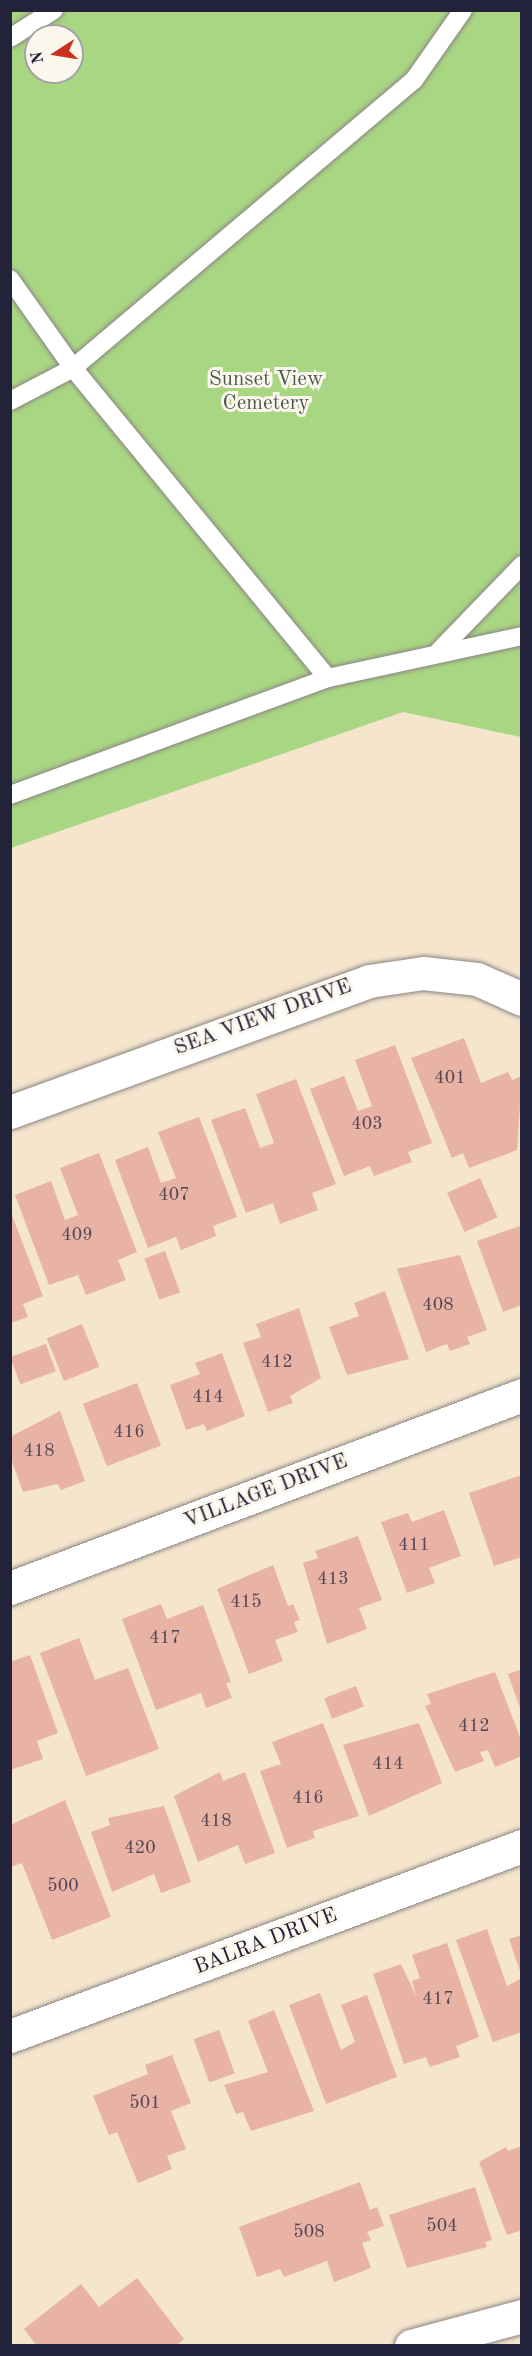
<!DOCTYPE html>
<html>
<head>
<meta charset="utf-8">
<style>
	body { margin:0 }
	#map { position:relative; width:532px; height:2356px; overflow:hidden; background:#f4e5cc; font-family:"Old Standard TT",serif }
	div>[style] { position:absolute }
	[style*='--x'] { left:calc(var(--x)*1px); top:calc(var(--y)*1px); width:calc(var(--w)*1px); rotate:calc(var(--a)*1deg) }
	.green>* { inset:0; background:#a9d683 }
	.building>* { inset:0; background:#e8b3a4; transform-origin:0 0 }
	.roads { filter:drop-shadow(0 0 2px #8b8484) drop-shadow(0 0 2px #8b8484) }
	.service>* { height:18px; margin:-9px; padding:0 9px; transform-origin:9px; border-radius:9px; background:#fff }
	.minor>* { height:33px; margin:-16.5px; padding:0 16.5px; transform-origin:16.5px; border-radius:16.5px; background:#fff }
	span { translate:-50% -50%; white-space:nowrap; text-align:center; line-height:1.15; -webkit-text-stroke:6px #fbf7ec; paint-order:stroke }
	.number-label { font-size:18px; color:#544655 }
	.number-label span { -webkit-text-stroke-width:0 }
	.park-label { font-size:21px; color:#4a5851 }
	.street-label { font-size:21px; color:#22223b }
	.frame { position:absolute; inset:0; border:12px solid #22223b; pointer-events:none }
	.north { position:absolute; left:24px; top:24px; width:60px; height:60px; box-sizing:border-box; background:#fbf7ec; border:2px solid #a4a2a5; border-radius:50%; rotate:258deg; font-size:16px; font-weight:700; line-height:24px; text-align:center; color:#22223b }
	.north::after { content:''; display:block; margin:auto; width:21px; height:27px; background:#c8321e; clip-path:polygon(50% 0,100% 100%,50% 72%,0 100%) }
</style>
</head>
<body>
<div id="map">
	<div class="green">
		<i style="clip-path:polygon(evenodd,10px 11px,521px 11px,521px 737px,403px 712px,11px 848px,10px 11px,36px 36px,72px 36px,72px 72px,36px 72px,36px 36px)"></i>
	</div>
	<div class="building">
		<i style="clip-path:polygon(464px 1038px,481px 1083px,508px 1072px,512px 1080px,522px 1076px,517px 1150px,469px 1168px,463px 1153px,452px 1158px,411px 1058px)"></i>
		<i style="clip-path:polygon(395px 1045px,432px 1143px,408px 1152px,412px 1162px,374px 1176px,370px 1166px,344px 1176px,310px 1089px,344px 1076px,358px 1111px,372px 1106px,355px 1060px)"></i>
		<i style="clip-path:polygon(296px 1079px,336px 1184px,312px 1193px,318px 1210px,280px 1224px,273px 1203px,246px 1213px,211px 1120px,245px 1108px,260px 1148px,274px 1143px,256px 1094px)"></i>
		<i style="clip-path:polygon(199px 1117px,237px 1217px,213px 1226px,216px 1236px,181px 1250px,176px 1237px,148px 1248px,115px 1160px,148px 1147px,161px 1183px,176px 1178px,158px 1132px)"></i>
		<i style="clip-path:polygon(99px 1153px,137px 1252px,118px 1260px,126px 1280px,86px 1295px,78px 1275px,49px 1285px,15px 1195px,51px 1181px,65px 1220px,78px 1215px,60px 1168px)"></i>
		<i style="left:480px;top:1178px;width:43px;height:36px;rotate:66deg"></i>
		<i style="clip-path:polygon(10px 1210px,43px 1296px,23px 1304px,28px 1317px,10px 1323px)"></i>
		<i style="clip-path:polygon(520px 1226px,522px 1305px,503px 1312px,477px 1241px)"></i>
		<i style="left:165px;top:1251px;width:44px;height:22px;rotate:70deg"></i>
		<i style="clip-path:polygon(460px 1255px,487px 1330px,467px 1337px,470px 1344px,450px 1351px,447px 1344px,426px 1352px,397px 1269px)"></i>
		<i style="clip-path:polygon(385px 1291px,409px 1359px,347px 1375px,329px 1327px,359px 1316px,354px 1303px)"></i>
		<i style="clip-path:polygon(299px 1308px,321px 1378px,290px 1396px,293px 1403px,268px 1412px,243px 1343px,261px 1337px,256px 1324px)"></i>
		<i style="left:82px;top:1324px;width:46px;height:38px;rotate:68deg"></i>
		<i style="left:46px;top:1344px;width:29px;height:38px;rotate:70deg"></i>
		<i style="clip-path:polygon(222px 1353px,245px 1416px,207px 1431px,204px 1424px,186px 1430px,170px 1385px,200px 1374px,195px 1363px)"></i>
		<i style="left:137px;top:1383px;width:67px;height:58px;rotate:69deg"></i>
		<i style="clip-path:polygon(60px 1411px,85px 1481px,61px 1490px,58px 1484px,23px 1492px,10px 1456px,10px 1437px)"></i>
		<i style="clip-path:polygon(522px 1475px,522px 1557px,494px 1566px,469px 1493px)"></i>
		<i style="clip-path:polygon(444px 1510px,461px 1556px,429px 1568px,435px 1583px,407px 1593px,381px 1522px,408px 1513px,412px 1522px)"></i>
		<i style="clip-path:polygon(358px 1536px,382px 1600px,359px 1608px,367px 1629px,327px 1644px,303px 1563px,318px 1558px,315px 1551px)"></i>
		<i style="clip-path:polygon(273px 1565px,288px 1606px,293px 1604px,300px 1620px,294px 1622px,298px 1632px,275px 1640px,283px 1661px,249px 1674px,217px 1589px)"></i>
		<i style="clip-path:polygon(161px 1604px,167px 1619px,203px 1605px,231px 1682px,226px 1683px,232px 1698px,206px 1708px,201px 1693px,156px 1710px,122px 1619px)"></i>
		<i style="clip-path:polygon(79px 1638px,95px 1680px,128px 1668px,159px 1749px,86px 1776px,40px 1653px)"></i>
		<i style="clip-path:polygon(30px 1655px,58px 1733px,37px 1741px,43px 1759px,10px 1770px,10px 1662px)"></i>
		<i style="clip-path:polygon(522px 1669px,522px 1711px,521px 1711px,508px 1674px)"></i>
		<i style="clip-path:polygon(495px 1672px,522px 1742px,522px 1756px,495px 1767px,488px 1750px,480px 1752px,484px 1761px,455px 1772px,425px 1706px,431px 1704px,427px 1694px)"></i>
		<i style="left:356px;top:1686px;width:22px;height:34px;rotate:69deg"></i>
		<i style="clip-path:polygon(323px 1723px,359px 1816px,313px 1831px,315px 1838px,287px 1848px,260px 1771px,281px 1764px,272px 1742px)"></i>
		<i style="clip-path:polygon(419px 1723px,442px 1783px,369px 1816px,343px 1745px)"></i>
		<i style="clip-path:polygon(220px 1772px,223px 1781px,245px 1772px,275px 1853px,245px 1864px,238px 1845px,198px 1862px,174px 1796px)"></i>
		<i style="clip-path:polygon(65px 1800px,111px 1917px,52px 1940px,22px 1863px,10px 1867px,10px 1825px)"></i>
		<i style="clip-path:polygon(164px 1806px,191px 1882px,161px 1893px,154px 1874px,112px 1892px,91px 1832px,110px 1825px,108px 1818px)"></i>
		<i style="clip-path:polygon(487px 1929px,507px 1986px,522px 1978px,522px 2032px,493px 2042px,456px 1940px)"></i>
		<i style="clip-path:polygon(522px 1935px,522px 1974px,521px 1974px,509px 1939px)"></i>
		<i style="clip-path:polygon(447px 1943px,479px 2037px,456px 2046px,460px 2057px,430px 2067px,426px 2057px,404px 2064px,373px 1974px,401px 1964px,416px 1996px,412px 1981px,420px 1978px,412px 1955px)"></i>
		<i style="clip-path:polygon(320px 1993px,341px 2050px,355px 2042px,341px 2005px,367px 1995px,397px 2077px,326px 2104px,289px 2005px)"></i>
		<i style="clip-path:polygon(274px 2010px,314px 2111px,251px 2131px,243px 2112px,236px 2114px,224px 2085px,268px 2072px,248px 2021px)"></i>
		<i style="left:219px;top:2030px;width:46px;height:27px;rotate:70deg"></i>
		<i style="clip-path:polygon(172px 2055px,191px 2103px,171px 2111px,186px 2149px,167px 2156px,172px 2169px,138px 2183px,117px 2132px,109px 2135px,93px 2096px,148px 2074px,145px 2065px)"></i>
		<i style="clip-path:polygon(522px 2146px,522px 2230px,507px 2235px,479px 2162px,506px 2147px,508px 2151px)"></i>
		<i style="clip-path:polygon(360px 2182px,370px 2210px,377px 2207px,384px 2226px,367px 2232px,371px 2240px,362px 2243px,371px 2268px,334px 2282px,327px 2261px,284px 2277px,280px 2269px,257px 2277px,239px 2227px)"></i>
		<i style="clip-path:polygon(475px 2187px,492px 2240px,485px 2242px,487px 2247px,407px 2268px,389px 2215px)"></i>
		<i style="clip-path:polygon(137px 2278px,184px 2339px,176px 2346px,37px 2346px,24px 2329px,81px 2284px,99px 2307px)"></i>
	</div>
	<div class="roads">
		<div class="service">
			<i style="--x:10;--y:38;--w:52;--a:-32.5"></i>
			<i style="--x:10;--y:279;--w:109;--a:54.7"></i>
			<i style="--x:73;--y:368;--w:401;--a:50.6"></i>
			<i style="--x:10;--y:401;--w:71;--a:-27.6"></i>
			<i style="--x:73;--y:368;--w:446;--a:-40.2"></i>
			<i style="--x:414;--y:80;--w:85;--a:-55"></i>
			<i style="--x:439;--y:651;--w:120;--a:-46"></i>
			<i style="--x:10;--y:795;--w:339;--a:-20.2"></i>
			<i style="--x:328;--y:678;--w:198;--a:-12.2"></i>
		</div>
		<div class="minor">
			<i style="--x:10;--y:1112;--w:382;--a:-20"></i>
			<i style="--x:369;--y:981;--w:55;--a:-8.4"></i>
			<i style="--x:423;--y:973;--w:54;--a:6.3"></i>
			<i style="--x:477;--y:979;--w:49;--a:24"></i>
			<i style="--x:10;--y:1588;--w:547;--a:-20.65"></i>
			<i style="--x:10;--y:2036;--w:546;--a:-20.36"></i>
			<i style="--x:411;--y:2346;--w:115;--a:-15.1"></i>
		</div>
	</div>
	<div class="number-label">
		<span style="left:450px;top:1078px">401</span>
		<span style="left:367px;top:1124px">403</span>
		<span style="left:174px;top:1195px">407</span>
		<span style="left:77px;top:1235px">409</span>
		<span style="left:438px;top:1305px">408</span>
		<span style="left:277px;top:1362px">412</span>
		<span style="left:208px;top:1397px">414</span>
		<span style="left:129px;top:1432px">416</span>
		<span style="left:39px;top:1451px">418</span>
		<span style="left:414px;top:1545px">411</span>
		<span style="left:333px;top:1579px">413</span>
		<span style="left:246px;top:1602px">415</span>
		<span style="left:165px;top:1638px">417</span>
		<span style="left:474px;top:1726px">412</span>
		<span style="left:388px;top:1764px">414</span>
		<span style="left:308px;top:1798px">416</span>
		<span style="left:216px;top:1821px">418</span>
		<span style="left:140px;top:1848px">420</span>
		<span style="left:63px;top:1886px">500</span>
		<span style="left:438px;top:1999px">417</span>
		<span style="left:145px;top:2103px">501</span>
		<span style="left:442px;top:2226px">504</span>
		<span style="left:309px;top:2232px">508</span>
	</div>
	<div class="park-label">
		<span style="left:266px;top:392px">Sunset View<br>Cemetery</span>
	</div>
	<div class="street-label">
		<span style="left:263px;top:1018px;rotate:-20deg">SEA VIEW DRIVE</span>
		<span style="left:266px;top:1492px;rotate:-21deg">VILLAGE DRIVE</span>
		<span style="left:266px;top:1942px;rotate:-21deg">BALRA DRIVE</span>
	</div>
	<div class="frame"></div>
	<div class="north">N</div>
</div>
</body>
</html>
